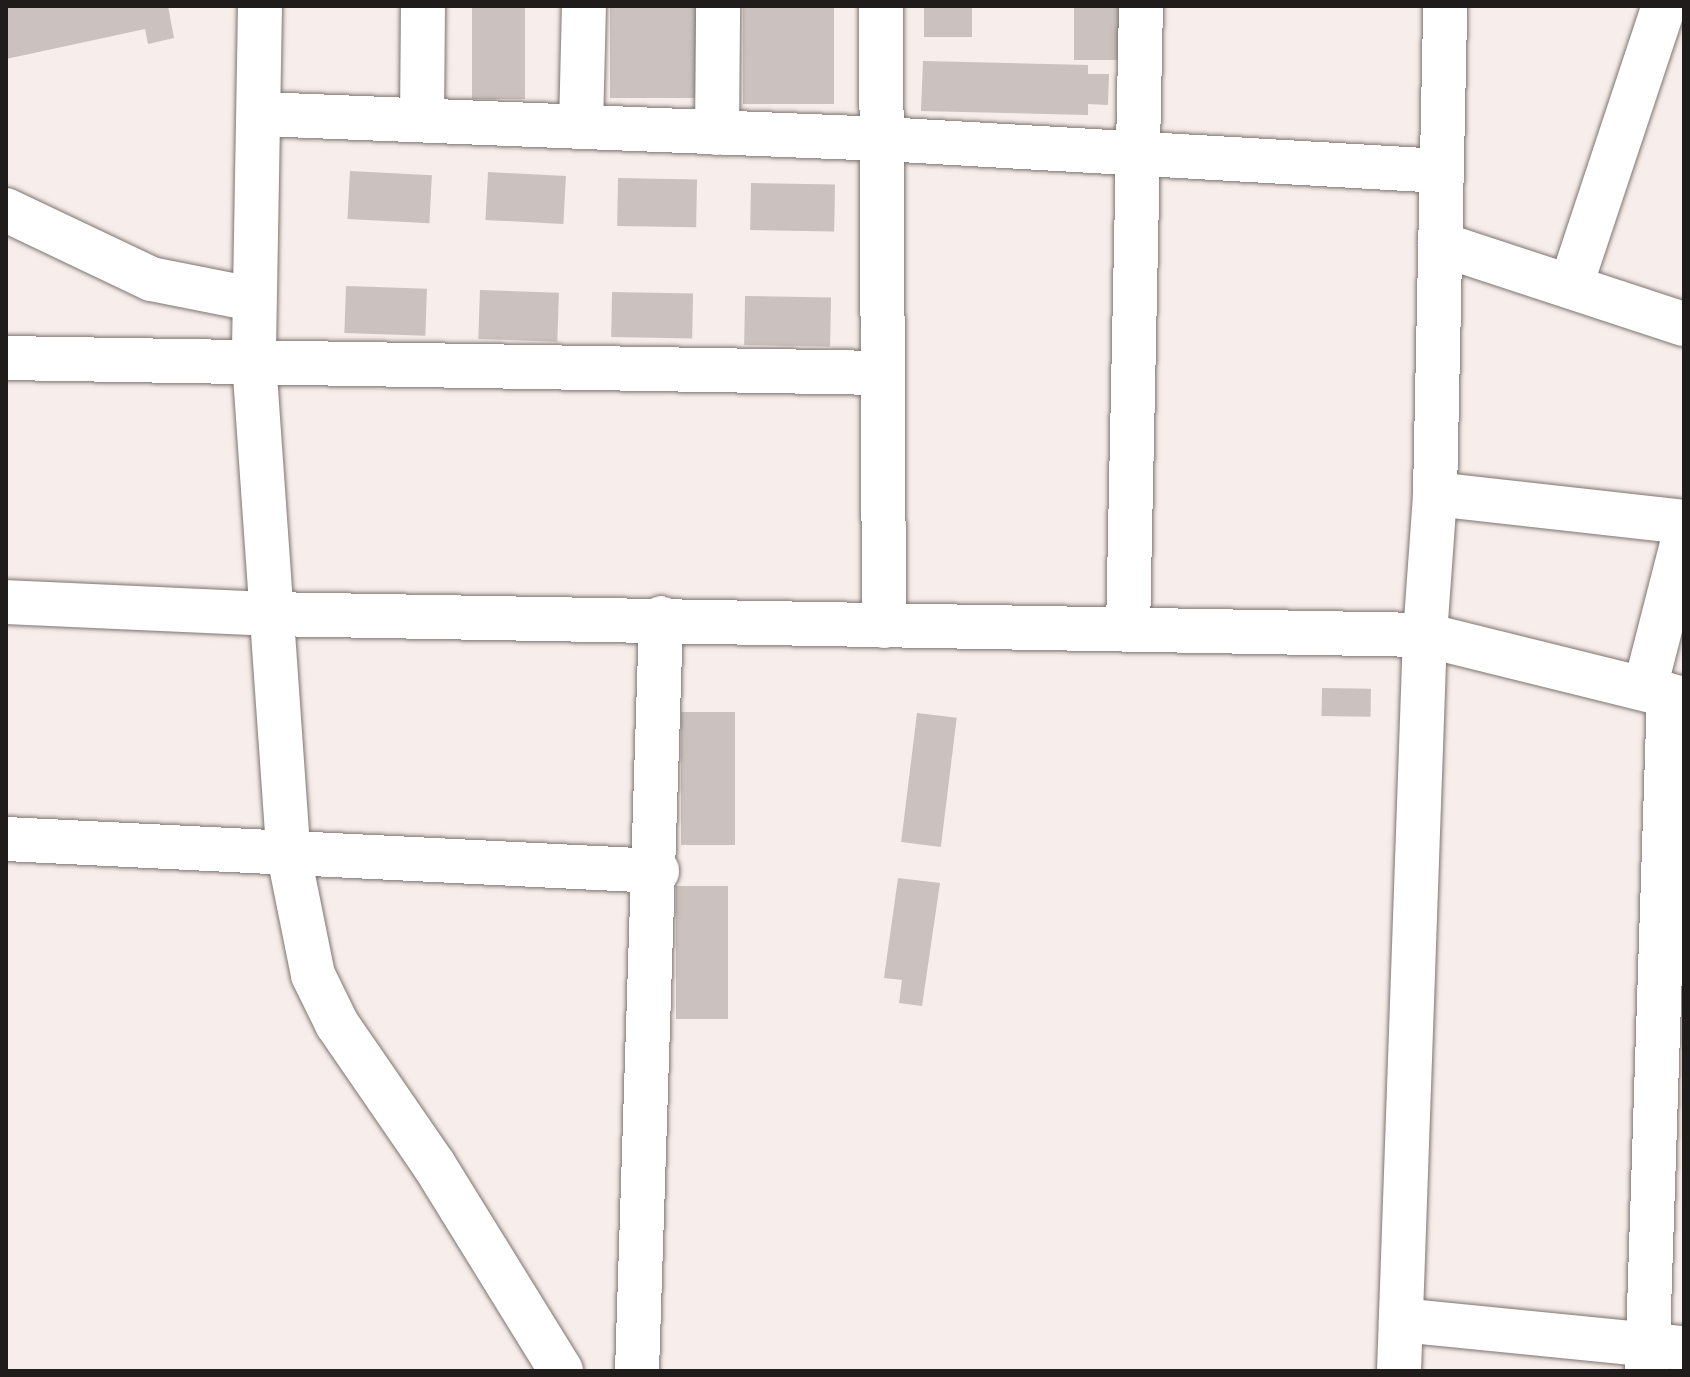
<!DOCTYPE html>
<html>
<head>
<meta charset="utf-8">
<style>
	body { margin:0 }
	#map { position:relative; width:1690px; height:1377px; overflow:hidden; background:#f7edea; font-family:"Varela Round",sans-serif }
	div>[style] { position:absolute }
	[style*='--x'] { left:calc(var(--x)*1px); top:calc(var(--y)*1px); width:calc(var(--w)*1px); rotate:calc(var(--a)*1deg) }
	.building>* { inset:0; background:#cbc1be; transform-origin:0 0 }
	.roads { filter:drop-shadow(0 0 2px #7d7471) drop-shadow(0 0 2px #7d7471) }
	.minor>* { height:44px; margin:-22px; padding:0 22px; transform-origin:22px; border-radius:22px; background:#fff }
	span { translate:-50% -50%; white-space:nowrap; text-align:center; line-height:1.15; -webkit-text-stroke:6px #fefcfb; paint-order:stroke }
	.frame { position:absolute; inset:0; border:8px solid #201c1b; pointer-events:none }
</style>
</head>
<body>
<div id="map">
	<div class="building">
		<i style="clip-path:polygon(6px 6px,168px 6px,174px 38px,148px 44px,145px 29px,6px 59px)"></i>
		<i style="left:472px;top:6px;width:53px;height:93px"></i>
		<i style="left:610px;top:6px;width:89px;height:92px"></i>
		<i style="left:743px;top:6px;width:91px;height:98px"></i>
		<i style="left:924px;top:6px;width:48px;height:31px"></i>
		<i style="left:1074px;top:6px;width:46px;height:54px"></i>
		<i style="clip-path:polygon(923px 61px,1088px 65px,1088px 74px,1109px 74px,1108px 105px,1088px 104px,1088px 115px,921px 111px)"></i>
		<i style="left:350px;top:171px;width:82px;height:48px;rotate:3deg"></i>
		<i style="left:488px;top:172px;width:78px;height:48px;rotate:3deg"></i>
		<i style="left:618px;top:178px;width:79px;height:48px;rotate:1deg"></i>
		<i style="left:751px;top:183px;width:84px;height:47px;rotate:1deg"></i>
		<i style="left:346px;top:286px;width:81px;height:47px;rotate:2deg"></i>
		<i style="left:480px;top:290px;width:79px;height:49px;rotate:2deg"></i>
		<i style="left:612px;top:292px;width:81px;height:45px;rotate:1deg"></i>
		<i style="left:745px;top:296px;width:86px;height:49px;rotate:1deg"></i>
		<i style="left:1322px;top:688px;width:49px;height:28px;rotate:1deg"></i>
		<i style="left:681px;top:712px;width:54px;height:133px"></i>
		<i style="left:917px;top:713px;width:40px;height:130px;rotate:7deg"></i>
		<i style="clip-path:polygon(898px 878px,940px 883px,922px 1006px,899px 1003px,902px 980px,884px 978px)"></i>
		<i style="left:676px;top:886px;width:52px;height:133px"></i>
	</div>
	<div class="roads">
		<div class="minor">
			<i style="--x:260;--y:6;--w:355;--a:91"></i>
			<i style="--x:254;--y:361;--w:491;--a:86"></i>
			<i style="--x:288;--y:851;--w:126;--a:78.6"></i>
			<i style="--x:313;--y:975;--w:55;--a:63.9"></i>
			<i style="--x:337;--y:1024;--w:171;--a:55.5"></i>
			<i style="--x:434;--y:1165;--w:242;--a:58.3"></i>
			<i style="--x:881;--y:6;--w:620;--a:89.72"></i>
			<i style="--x:261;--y:114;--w:623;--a:2.3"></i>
			<i style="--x:883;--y:139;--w:559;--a:3.28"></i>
			<i style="--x:422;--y:120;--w:114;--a:-89.5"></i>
			<i style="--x:581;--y:127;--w:121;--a:-88.6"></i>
			<i style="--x:717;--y:133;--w:127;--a:-89.5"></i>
			<i style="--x:6;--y:210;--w:161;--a:25.4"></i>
			<i style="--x:151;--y:279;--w:103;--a:11.2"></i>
			<i style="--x:1440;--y:244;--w:257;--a:18.2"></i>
			<i style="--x:1571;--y:285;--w:294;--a:-71.6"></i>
			<i style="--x:6;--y:358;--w:875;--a:0.98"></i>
			<i style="--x:1435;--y:494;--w:251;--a:6.4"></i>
			<i style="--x:6;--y:602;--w:262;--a:2.6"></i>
			<i style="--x:268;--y:614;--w:1157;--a:1.04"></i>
			<i style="--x:1425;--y:635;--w:267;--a:13.9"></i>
			<i style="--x:1128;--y:630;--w:624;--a:-88.81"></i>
			<i style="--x:1645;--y:688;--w:157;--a:-75.6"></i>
			<i style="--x:6;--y:839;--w:652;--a:2.81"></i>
			<i style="--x:1401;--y:1320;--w:284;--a:5.7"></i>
			<i style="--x:637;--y:1371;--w:753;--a:-88.17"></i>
			<i style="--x:1399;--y:1371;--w:736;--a:-87.98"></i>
			<i style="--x:1425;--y:635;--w:141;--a:-85.9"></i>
			<i style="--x:1435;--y:494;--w:488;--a:-88.8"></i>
			<i style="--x:1647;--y:1371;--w:676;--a:-88.14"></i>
		</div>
	</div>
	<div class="frame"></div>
</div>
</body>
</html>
